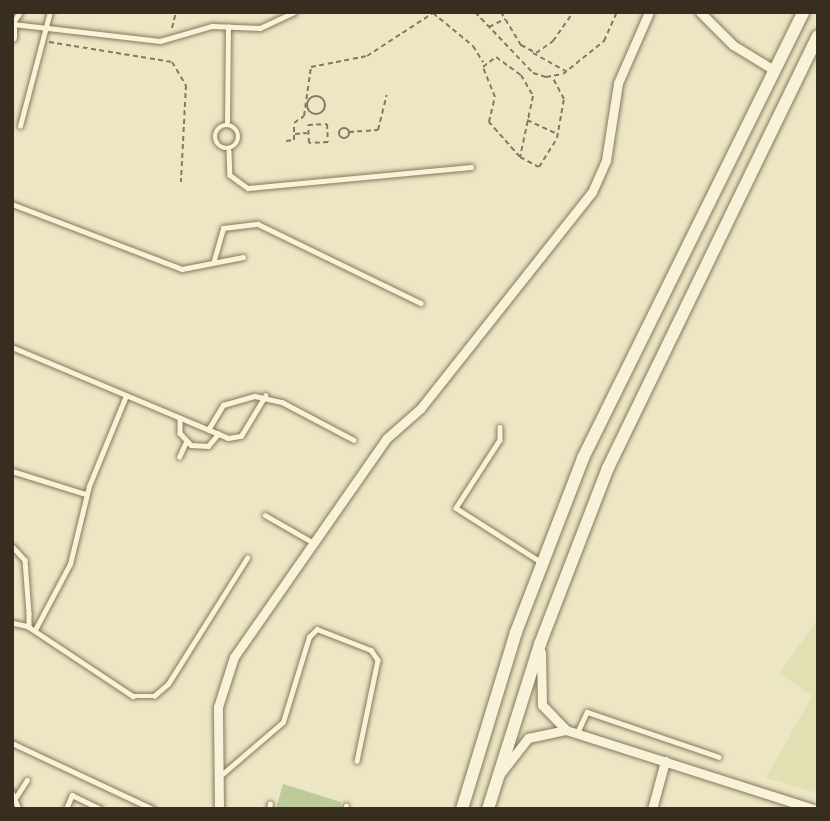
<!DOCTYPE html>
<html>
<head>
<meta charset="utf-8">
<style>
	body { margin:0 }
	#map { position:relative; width:830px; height:821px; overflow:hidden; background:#ece6c5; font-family:"Playfair Display",serif }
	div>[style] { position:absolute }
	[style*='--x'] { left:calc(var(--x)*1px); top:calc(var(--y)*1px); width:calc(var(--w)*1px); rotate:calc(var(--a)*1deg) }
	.farmland>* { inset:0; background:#e1e0b3 }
	.green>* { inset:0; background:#bdca9a }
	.path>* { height:2px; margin-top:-1px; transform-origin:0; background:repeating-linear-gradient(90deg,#86785c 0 5px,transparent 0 8.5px) }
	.path>.ring { margin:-1px; padding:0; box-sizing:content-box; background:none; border:2px solid #86785c; border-radius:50% }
	.roads { filter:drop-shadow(0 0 2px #86785c) drop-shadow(0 0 2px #86785c) }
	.lane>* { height:4.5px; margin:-2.25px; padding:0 2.25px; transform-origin:2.25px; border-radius:2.25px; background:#f7f2d8 }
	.lane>.ring { margin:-2.25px; padding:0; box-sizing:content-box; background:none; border:4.5px solid #f7f2d8; border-radius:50% }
	.street>* { height:9px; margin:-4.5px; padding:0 4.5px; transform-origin:4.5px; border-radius:4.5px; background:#f7f2d8 }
	.secondary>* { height:12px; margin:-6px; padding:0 6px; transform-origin:6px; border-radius:6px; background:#f7f2d8 }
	span { translate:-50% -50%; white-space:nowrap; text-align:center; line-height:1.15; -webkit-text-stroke:7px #f4efd5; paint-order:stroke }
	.frame { position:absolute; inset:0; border:14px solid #372e1f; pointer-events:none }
</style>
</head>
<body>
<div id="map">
	<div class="farmland">
		<i style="clip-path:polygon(818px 619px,818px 793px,766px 778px,812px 696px,779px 673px)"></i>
	</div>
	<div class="green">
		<i style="clip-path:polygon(283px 784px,341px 802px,340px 809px,276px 809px)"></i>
	</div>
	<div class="path">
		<i style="--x:475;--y:12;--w:84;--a:46.4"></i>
		<i style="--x:533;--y:73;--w:14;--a:17"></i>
		<i style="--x:546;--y:77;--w:17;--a:-10"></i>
		<i style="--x:563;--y:74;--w:53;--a:-38.8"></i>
		<i style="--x:604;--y:41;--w:32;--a:-66"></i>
		<i style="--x:501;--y:12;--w:39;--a:59"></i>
		<i style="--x:521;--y:45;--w:17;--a:28"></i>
		<i style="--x:536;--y:53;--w:21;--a:-35"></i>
		<i style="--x:553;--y:41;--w:35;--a:-55"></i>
		<i style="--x:433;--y:13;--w:52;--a:39.5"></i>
		<i style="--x:473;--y:46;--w:19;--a:58"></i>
		<i style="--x:489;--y:27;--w:18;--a:-27"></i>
		<i style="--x:172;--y:28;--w:16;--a:-76"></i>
		<i style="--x:49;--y:42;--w:125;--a:9.2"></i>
		<i style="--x:172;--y:62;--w:27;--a:59"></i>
		<i style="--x:186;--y:85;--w:97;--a:93"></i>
		<i style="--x:533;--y:53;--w:37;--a:29"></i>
		<i style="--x:496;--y:57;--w:31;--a:36"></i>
		<i style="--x:521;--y:75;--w:24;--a:60"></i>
		<i style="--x:533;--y:96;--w:62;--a:102"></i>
		<i style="--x:520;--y:157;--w:47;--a:-131.5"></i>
		<i style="--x:489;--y:122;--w:26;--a:-77"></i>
		<i style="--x:495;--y:97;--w:32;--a:-112"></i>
		<i style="--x:483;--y:67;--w:16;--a:-38"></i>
		<i class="ring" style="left:307px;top:96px;width:16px;height:16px"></i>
		<i style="--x:527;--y:120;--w:33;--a:25"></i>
		<i style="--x:327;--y:124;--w:18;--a:87"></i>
		<i style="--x:328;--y:142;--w:19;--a:177"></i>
		<i style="--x:309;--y:143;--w:18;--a:-93"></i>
		<i style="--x:308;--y:125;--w:19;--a:-3"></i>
		<i class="ring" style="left:339px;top:128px;width:8px;height:8px"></i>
		<i style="--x:349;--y:132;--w:29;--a:-4"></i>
		<i style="--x:378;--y:130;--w:36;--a:-76"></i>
		<i style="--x:295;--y:134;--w:12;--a:-5"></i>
		<i style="--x:286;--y:141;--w:8;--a:-7"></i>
		<i style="--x:294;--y:140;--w:17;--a:-90"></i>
		<i style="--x:294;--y:123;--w:12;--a:-35"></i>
		<i style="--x:304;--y:116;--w:49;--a:-81.9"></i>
		<i style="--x:311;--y:67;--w:57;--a:-11.1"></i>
		<i style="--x:367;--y:56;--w:79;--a:-33.1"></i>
		<i style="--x:520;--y:157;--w:21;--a:28"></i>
		<i style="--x:539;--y:167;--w:34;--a:-58"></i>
		<i style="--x:557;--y:138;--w:40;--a:-80"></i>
		<i style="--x:564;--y:99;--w:24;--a:-118"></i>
	</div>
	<div class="roads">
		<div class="lane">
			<i style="--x:12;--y:24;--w:14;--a:-56"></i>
			<i style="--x:13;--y:24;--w:148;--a:6.6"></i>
			<i style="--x:160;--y:41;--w:54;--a:-16.1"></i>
			<i style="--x:212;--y:26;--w:48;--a:2.4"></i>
			<i style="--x:260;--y:28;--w:38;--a:-25"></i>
			<i style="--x:227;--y:122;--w:95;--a:-89.4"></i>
			<i class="ring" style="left:215px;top:125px;width:19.5px;height:19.5px"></i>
			<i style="--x:20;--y:126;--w:118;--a:-75.3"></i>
			<i style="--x:229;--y:151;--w:24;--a:88"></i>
			<i style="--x:230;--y:175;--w:22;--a:36"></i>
			<i style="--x:248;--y:188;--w:224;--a:-5.4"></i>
			<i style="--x:12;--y:204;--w:182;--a:20.9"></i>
			<i style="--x:182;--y:269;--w:62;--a:-11.1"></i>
			<i style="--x:214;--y:260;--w:33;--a:-74"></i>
			<i style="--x:223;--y:228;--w:35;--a:-7"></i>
			<i style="--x:258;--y:224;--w:181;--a:25.9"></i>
			<i style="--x:12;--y:347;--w:234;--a:22.8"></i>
			<i style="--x:228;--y:438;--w:13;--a:-9"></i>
			<i style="--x:241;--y:436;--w:47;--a:-59"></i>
			<i style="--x:180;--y:418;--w:15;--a:90"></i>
			<i style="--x:180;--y:433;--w:16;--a:47"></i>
			<i style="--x:191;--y:445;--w:17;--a:3"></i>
			<i style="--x:208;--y:446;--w:16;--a:-50"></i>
			<i style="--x:500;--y:427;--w:13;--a:90"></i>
			<i style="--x:500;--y:440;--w:81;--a:122.9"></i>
			<i style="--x:456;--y:508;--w:101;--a:32.4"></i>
			<i style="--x:208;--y:430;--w:29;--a:-59"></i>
			<i style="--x:223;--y:405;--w:33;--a:-16"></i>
			<i style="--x:255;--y:396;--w:28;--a:13"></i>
			<i style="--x:282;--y:402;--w:81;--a:27.8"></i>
			<i style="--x:179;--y:457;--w:17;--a:-65"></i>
			<i style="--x:12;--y:471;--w:77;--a:17.3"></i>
			<i style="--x:265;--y:515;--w:56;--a:29.7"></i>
			<i style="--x:12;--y:546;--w:19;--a:47"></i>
			<i style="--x:25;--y:560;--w:53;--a:85.7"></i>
			<i style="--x:29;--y:613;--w:14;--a:90"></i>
			<i style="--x:29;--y:627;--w:17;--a:-167"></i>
			<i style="--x:29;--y:627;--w:125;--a:33.6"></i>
			<i style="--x:133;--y:696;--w:21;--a:0"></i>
			<i style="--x:154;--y:696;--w:18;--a:-41"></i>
			<i style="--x:168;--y:684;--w:149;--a:-57.9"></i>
			<i style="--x:35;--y:630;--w:75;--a:-62.1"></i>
			<i style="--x:70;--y:564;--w:80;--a:-76.3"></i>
			<i style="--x:89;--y:486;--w:97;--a:-67.7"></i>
			<i style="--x:577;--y:733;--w:23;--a:-65"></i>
			<i style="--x:587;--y:712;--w:139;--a:18.8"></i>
			<i style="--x:12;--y:743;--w:156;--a:25.1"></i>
			<i style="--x:219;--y:777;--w:84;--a:-40.7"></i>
			<i style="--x:283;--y:722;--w:89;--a:-73"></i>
			<i style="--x:309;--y:637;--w:11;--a:-45"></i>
			<i style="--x:317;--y:629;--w:58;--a:21.3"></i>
			<i style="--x:371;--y:650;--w:12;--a:55"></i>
			<i style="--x:378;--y:660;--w:103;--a:101.7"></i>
			<i style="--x:12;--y:792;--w:18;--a:68"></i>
			<i style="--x:16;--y:797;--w:20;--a:-57"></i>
			<i style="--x:66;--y:809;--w:15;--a:-67"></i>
			<i style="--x:72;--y:795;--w:32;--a:26"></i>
			<i style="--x:269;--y:809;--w:5;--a:-79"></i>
			<i style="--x:345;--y:809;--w:3;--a:-72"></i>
		</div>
		<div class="street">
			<i style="--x:700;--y:12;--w:47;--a:45"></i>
			<i style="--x:733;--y:45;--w:48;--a:31.4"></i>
			<i style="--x:12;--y:26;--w:11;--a:90"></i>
			<i style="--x:541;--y:652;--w:53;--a:88.9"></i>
			<i style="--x:542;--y:705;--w:35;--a:46"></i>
			<i style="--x:566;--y:730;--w:259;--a:17.7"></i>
			<i style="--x:500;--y:774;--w:46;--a:-52.1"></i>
			<i style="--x:528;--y:738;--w:38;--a:-12"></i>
			<i style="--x:219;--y:809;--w:102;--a:-90.6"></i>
			<i style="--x:218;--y:707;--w:52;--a:-72.3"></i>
			<i style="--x:234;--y:657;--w:267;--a:-55.1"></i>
			<i style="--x:387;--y:438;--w:44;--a:-41.3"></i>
			<i style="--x:420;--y:409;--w:277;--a:-51.6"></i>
			<i style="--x:592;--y:192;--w:35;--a:-66"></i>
			<i style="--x:606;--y:160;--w:78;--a:-81.1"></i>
			<i style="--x:618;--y:83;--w:77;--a:-66.4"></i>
			<i style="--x:652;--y:809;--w:50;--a:-74.8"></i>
		</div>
		<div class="secondary">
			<i style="--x:462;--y:809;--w:185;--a:-73"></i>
			<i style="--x:516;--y:632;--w:186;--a:-68.9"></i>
			<i style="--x:583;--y:458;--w:497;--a:-63.7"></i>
			<i style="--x:488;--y:809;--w:173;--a:-72.5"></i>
			<i style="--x:540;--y:644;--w:189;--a:-68.9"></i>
			<i style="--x:608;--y:468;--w:480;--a:-64.1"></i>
		</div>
	</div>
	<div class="frame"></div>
</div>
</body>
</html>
